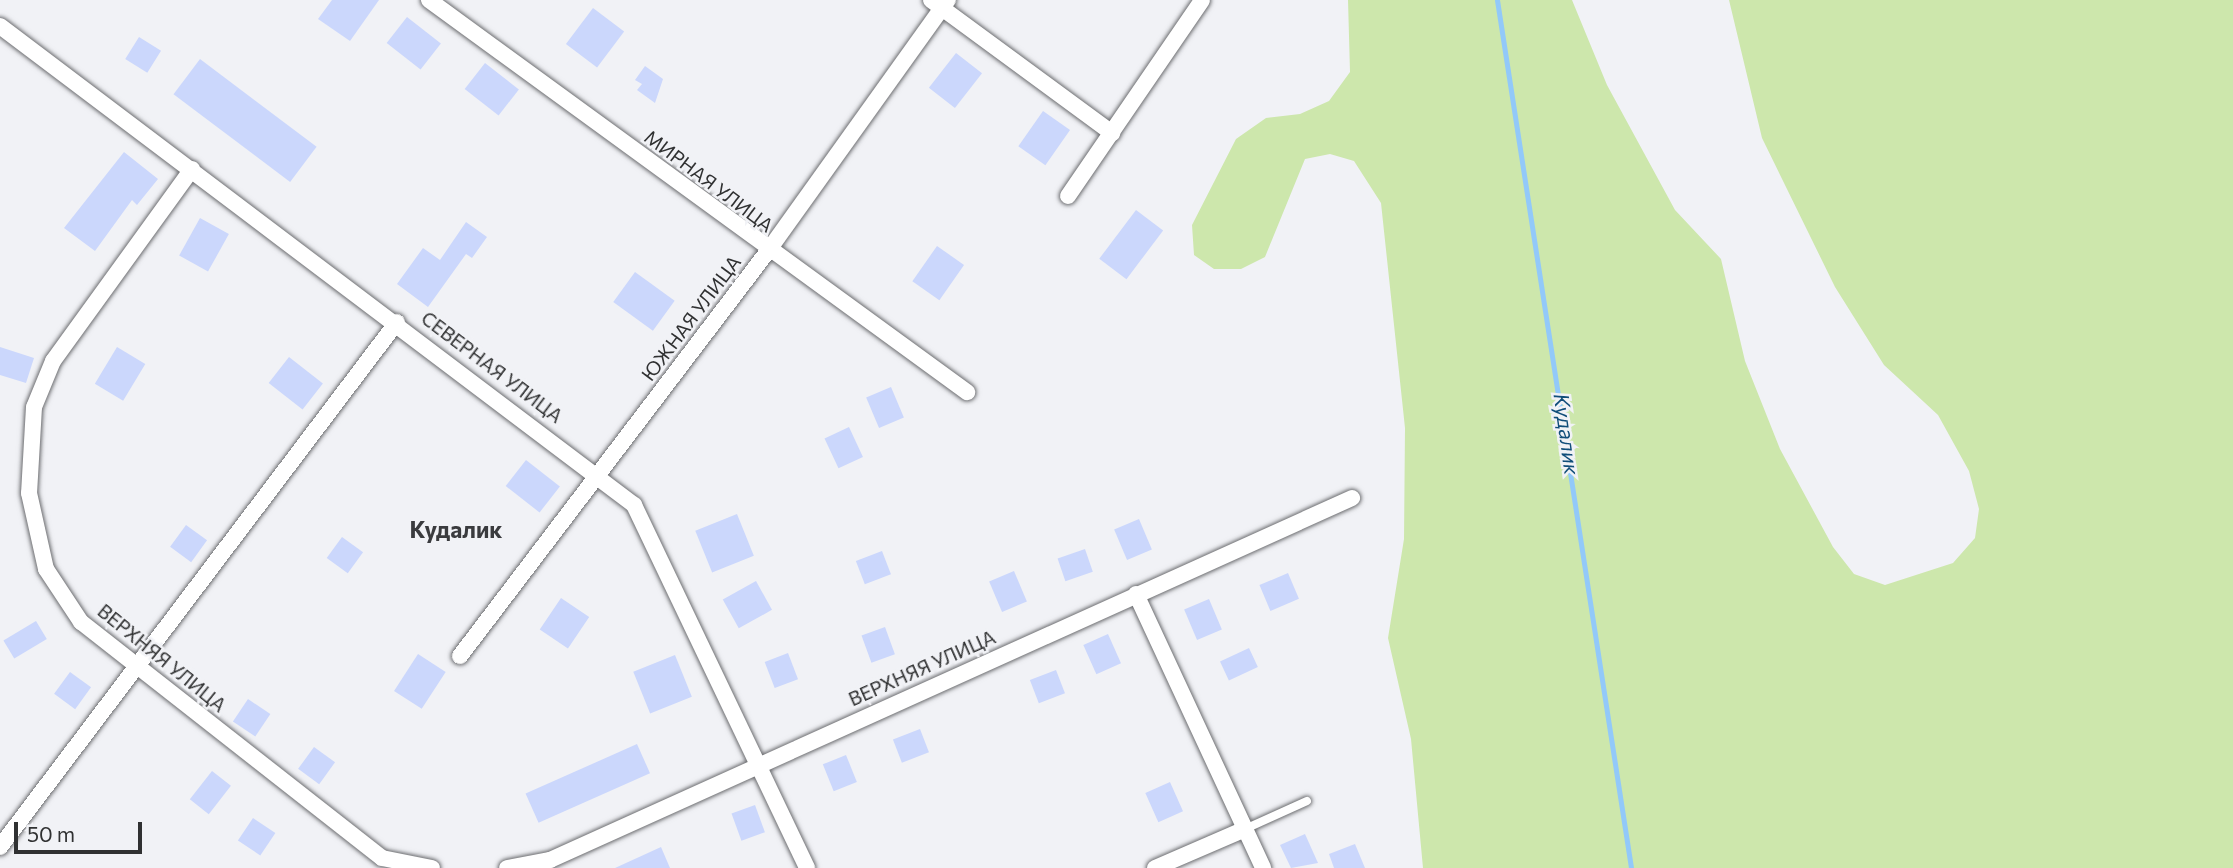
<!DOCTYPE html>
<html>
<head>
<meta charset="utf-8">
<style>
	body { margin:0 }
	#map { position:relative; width:2233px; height:868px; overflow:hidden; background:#f1f2f6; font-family:Commissioner,sans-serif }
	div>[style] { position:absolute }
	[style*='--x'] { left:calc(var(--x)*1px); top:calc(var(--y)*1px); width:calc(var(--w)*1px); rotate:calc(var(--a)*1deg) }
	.green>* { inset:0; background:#cde7ac }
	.stream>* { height:5px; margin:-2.5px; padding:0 2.5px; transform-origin:2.5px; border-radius:2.5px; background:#92c9f9 }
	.building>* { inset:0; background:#cbd7fc; transform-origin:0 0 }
	.roads { filter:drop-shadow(0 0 2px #6c6d70) drop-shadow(0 0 2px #6c6d70) }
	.lane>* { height:8px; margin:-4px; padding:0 4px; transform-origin:4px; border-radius:4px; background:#fff }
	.street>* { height:16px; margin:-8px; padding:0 8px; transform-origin:8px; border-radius:8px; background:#fff }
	span { translate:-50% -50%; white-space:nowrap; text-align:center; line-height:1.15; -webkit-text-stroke:5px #f1f2f6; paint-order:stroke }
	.street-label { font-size:19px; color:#303132 }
	.water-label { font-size:21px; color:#114e7a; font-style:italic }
	.quarter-label { font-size:23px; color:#3a3b3e; font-weight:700 }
	.scale { position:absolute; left:14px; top:822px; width:128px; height:32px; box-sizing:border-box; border:4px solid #303132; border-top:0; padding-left:9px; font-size:21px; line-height:24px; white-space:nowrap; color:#303132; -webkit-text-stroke:5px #f1f2f6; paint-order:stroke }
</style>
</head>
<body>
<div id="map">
	<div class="green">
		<i style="clip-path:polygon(1348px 0,1572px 0,1607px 85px,1675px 210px,1721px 259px,1745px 361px,1780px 449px,1833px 547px,1854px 574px,1885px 585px,1953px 563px,1975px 538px,1979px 509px,1969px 471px,1938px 415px,1884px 365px,1835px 287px,1762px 138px,1729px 0,2233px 0,2233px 868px,1423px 868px,1411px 739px,1388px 638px,1404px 539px,1405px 428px,1381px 203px,1354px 161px,1330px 154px,1305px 159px,1265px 257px,1241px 269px,1214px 269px,1194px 255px,1192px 225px,1236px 139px,1266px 118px,1300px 114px,1329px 101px,1350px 72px)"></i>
	</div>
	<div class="stream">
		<i style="--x:1497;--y:0;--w:878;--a:81.22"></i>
	</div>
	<div class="building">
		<i style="clip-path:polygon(332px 0,379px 0,350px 41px,318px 19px)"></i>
		<i style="left:593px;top:8px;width:39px;height:45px;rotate:37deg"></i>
		<i style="left:407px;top:17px;width:43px;height:33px;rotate:38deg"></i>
		<i style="left:139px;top:37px;width:26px;height:26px;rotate:32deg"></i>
		<i style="left:956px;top:53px;width:33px;height:44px;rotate:38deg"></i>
		<i style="left:200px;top:59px;width:146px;height:44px;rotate:37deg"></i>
		<i style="left:485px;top:63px;width:43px;height:33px;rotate:38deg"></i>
		<i style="clip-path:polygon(645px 66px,663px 79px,655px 103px,637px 90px,642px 84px,635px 80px)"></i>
		<i style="left:1043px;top:111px;width:33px;height:43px;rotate:35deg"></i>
		<i style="clip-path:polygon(124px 152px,158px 179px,137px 205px,132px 200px,95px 251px,64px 228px)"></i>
		<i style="left:1136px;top:210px;width:34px;height:61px;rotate:37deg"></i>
		<i style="left:200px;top:218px;width:33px;height:43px;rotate:29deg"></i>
		<i style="clip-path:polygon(466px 222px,487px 237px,472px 258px,466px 254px,428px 307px,397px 284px,423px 248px,440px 260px)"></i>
		<i style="left:937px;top:246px;width:33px;height:43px;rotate:35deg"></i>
		<i style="left:635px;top:272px;width:49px;height:37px;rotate:36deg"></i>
		<i style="clip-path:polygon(0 347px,34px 358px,26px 383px,0 375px)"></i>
		<i style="left:117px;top:347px;width:33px;height:43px;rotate:31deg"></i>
		<i style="left:289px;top:357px;width:43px;height:33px;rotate:38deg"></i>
		<i style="left:891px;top:387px;width:33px;height:27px;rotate:67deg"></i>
		<i style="left:849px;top:427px;width:33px;height:27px;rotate:65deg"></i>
		<i style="left:526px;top:460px;width:43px;height:33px;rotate:38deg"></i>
		<i style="left:737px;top:514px;width:45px;height:45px;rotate:68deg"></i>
		<i style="left:1139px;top:519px;width:33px;height:27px;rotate:67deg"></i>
		<i style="left:186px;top:525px;width:26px;height:27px;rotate:36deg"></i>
		<i style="left:342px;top:537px;width:26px;height:26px;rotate:36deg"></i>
		<i style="left:1085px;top:549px;width:24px;height:29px;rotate:71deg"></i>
		<i style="left:882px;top:551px;width:25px;height:28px;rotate:69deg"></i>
		<i style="left:1014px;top:571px;width:33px;height:27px;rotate:67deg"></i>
		<i style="left:1288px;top:573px;width:28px;height:31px;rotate:67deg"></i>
		<i style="left:756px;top:581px;width:33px;height:38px;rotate:61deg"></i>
		<i style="left:561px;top:598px;width:34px;height:38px;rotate:34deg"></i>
		<i style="left:1209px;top:599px;width:33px;height:27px;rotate:67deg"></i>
		<i style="left:36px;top:621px;width:21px;height:38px;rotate:59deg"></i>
		<i style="left:885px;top:627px;width:29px;height:25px;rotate:70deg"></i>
		<i style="left:1108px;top:634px;width:32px;height:27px;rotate:66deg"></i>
		<i style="left:1249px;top:648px;width:21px;height:32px;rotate:65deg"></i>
		<i style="left:788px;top:653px;width:28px;height:25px;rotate:69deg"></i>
		<i style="left:418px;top:654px;width:33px;height:44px;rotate:33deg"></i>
		<i style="left:675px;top:655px;width:45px;height:45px;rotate:68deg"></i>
		<i style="left:1056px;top:670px;width:25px;height:28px;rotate:69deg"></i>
		<i style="left:70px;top:672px;width:26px;height:27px;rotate:36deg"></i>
		<i style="left:248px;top:699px;width:27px;height:27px;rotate:34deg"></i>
		<i style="left:920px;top:729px;width:25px;height:29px;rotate:69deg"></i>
		<i style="left:637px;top:744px;width:32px;height:122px;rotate:66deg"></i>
		<i style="left:314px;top:747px;width:26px;height:27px;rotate:36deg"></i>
		<i style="left:846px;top:755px;width:29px;height:25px;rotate:68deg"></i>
		<i style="left:212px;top:771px;width:24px;height:36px;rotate:38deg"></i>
		<i style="left:1170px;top:782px;width:32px;height:27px;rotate:66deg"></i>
		<i style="left:755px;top:805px;width:29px;height:25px;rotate:70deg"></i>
		<i style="left:253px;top:818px;width:27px;height:27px;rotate:34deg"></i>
		<i style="clip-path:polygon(1305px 834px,1318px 863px,1291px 868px,1280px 845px)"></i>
		<i style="clip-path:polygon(1355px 844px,1365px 868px,1334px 868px,1329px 854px)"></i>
		<i style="clip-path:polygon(661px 847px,670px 868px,615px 868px)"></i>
	</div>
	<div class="roads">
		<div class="lane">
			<i style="--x:1245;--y:829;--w:68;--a:-24.3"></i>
		</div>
		<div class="street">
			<i style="--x:429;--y:0;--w:666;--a:36.08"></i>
			<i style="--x:931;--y:0;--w:225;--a:36.3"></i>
			<i style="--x:0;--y:26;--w:795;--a:37.07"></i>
			<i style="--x:634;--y:505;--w:402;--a:64.5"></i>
			<i style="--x:192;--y:169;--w:237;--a:125.9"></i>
			<i style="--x:53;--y:361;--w:50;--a:112.4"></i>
			<i style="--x:34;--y:407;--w:86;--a:93.3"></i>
			<i style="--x:29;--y:493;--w:78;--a:77.4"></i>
			<i style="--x:46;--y:569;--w:64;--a:56.6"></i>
			<i style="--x:81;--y:622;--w:382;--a:38.1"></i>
			<i style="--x:382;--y:858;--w:51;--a:11.3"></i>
			<i style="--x:1068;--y:196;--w:237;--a:-55.6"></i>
			<i style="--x:1136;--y:594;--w:302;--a:65.1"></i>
			<i style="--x:460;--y:656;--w:509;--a:-52.75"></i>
			<i style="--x:768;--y:251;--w:309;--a:-54.4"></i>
			<i style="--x:0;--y:847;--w:658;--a:-52.9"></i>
			<i style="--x:507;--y:868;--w:44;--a:-10.5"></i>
			<i style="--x:550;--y:860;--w:880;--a:-24.29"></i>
			<i style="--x:1155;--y:868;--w:98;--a:-23.4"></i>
		</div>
	</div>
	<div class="street-label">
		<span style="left:709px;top:181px;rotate:37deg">МИРНАЯ УЛИЦА</span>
		<span style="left:691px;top:318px;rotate:-53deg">ЮЖНАЯ УЛИЦА</span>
		<span style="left:492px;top:367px;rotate:37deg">СЕВЕРНАЯ УЛИЦА</span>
		<span style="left:162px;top:658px;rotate:39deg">ВЕРХНЯЯ УЛИЦА</span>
		<span style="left:922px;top:668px;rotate:-24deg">ВЕРХНЯЯ УЛИЦА</span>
	</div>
	<div class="water-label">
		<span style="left:1567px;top:434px;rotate:82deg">Кудалик</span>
	</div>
	<div class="quarter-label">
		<span style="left:456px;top:529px">Кудалик</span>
	</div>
	<div class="scale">50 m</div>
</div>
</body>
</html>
